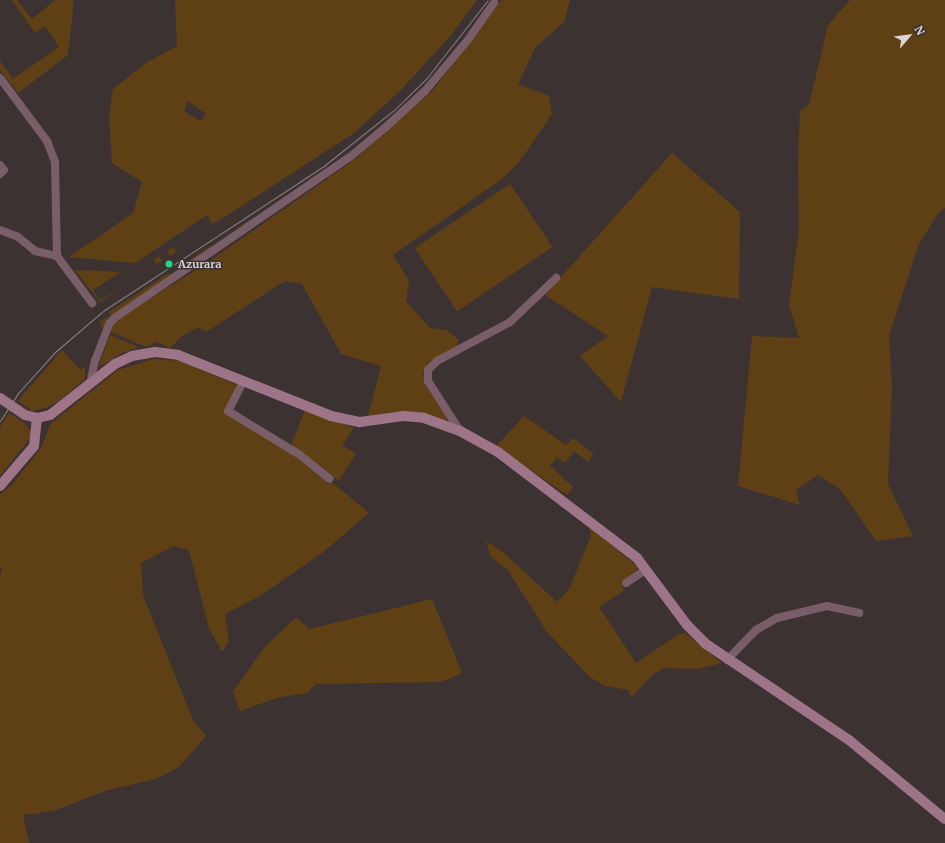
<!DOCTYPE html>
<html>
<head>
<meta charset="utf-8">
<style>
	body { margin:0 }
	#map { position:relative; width:945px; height:843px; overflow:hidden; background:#3d3232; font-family:Merriweather,serif }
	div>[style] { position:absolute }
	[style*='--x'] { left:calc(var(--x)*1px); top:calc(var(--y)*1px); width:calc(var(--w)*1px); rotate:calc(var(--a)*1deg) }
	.green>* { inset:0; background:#5e4014; transform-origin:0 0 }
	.street>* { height:8px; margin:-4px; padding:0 4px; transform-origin:4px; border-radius:4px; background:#795e6a }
	.secondary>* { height:10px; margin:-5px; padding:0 5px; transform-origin:5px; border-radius:5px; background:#9e7488 }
	.tram>* { height:1px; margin:-0.5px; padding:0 0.5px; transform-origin:0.5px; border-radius:0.5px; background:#8a8181 }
	.dots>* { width:11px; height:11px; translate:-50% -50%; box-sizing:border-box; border:2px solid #3d3232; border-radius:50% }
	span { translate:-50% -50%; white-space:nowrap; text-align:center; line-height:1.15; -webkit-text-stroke:3px #3d3232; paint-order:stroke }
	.poi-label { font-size:11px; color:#dcd5d5; font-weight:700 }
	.left { translate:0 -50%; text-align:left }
	.north { position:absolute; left:889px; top:16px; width:40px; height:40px; -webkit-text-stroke:3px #3d3232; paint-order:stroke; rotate:62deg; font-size:11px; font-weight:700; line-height:16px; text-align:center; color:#dcd5d5 }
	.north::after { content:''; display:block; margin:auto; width:14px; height:18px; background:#dcd5d5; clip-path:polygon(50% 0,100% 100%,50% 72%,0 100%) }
</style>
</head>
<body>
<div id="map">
	<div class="green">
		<i style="clip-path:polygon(12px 0,17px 0,32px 19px,55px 0,74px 0,68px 55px,18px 93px,0 70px,0 61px,13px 79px,59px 47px,45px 26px,35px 33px)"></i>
		<i style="clip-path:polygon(evenodd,175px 0,477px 0,452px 34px,400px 91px,354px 133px,228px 215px,212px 224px,207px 215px,135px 263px,69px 257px,133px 213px,142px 182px,112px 163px,109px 115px,113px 89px,146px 63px,177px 46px,175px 0,188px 101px,206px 114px,201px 121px,184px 111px,188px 101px)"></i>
		<i style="clip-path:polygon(502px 0,570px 0,564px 22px,535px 48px,518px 84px,549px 96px,552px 114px,520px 161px,502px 179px,393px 255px,409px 281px,406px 301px,430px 328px,446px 330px,458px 339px,457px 347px,428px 363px,423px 373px,424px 382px,448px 419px,444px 421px,368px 416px,381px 366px,341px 354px,302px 284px,285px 281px,206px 332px,199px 327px,182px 336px,170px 348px,157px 342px,146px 347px,109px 331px,119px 318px,204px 265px,354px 160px,433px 90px)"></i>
		<i style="clip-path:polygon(850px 0,945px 0,945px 208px,938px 213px,919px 244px,889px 335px,892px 386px,888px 484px,913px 536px,876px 541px,841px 490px,818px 475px,796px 490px,800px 505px,738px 486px,752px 336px,799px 338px,789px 305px,799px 229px,798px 161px,800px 111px,809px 105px,828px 25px)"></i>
		<i style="clip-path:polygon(672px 153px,740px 212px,739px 299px,652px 287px,621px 402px,580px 356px,608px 336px,545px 295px)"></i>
		<i style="left:510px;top:184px;width:76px;height:115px;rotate:56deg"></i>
		<i style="clip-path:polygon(204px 232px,170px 256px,167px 251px,173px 247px,176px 251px)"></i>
		<i style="clip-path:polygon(212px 245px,214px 248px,104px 330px,99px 322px,111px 315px,109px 312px,169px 273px,171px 276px,180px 270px,178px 268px)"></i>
		<i style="clip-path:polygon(159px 256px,162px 261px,129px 282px,156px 264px,154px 259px)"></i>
		<i style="clip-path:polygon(75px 270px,121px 272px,93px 290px,100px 300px,126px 285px,100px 302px)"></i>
		<i style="clip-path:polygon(110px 335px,139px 347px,122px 353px,101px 366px,99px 365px)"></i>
		<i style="clip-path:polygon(62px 350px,80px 370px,85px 366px,85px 379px,59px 401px,45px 408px,32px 411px,18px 401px)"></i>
		<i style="clip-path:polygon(153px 359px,179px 361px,237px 385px,225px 412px,298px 456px,326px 479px,327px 484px,333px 483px,369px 513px,322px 553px,260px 596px,225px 614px,229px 641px,222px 652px,209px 628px,189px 550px,174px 546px,141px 563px,143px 595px,193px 720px,206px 736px,179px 767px,156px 779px,108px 790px,53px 811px,23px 815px,29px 843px,0 843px,0 577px,2px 568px,0 567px,0 494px,11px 486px,41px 448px,50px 425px,64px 413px,118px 370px)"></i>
		<i style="clip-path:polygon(305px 410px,354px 428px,342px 446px,356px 453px,339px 481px,291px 445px)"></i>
		<i style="clip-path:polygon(9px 413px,23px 422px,30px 430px,31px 437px,0 476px,0 427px)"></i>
		<i style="clip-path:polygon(524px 416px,566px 445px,573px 438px,593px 453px,588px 462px,574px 451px,565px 463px,557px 457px,550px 466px,573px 487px,567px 495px,496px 446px)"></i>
		<i style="clip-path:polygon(589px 526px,638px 567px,636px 571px,621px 582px,624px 591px,599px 607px,636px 663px,678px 635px,685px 633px,722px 663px,698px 669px,664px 668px,652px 675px,631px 698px,629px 690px,605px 686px,590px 677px,547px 632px,507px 569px,491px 557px,486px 541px,503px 552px,557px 602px,569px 589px,591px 536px)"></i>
		<i style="clip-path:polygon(432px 599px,462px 673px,441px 682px,316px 684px,307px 693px,277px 698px,240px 711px,233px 692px,263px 649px,296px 617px,309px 629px)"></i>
	</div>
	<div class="street">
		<i style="--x:0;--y:78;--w:79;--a:53.3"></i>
		<i style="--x:47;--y:141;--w:22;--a:69"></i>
		<i style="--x:55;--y:162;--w:94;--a:88.8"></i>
		<i style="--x:57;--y:256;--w:59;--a:53.3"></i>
		<i style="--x:0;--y:165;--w:6;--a:51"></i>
		<i style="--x:4;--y:170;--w:6;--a:135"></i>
		<i style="--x:0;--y:230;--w:19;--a:21"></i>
		<i style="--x:18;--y:237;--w:22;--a:39"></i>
		<i style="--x:35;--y:251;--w:23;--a:13"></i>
		<i style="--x:243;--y:382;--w:33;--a:117"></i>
		<i style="--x:228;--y:411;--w:84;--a:31.4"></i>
		<i style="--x:300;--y:455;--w:38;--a:39"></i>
		<i style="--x:90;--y:384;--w:24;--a:-78"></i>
		<i style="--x:95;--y:361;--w:40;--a:-69"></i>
		<i style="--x:109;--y:324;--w:10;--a:-45"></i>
		<i style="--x:116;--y:317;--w:283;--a:-34.4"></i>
		<i style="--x:350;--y:157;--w:47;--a:-39.8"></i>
		<i style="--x:386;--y:127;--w:53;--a:-42.7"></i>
		<i style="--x:425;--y:91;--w:65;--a:-50"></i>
		<i style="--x:467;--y:41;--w:47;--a:-54.6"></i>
		<i style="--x:460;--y:431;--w:59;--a:-122.6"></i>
		<i style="--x:428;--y:381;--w:11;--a:-90"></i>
		<i style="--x:428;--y:370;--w:13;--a:-45"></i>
		<i style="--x:437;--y:361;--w:83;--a:-28.1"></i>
		<i style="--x:510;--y:322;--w:64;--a:-43.7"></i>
		<i style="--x:626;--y:583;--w:23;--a:-34"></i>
		<i style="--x:727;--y:660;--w:42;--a:-46"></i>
		<i style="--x:756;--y:630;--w:24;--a:-30"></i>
		<i style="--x:777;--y:618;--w:51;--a:-13.5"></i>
		<i style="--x:827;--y:606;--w:33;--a:12"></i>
	</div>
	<div class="secondary">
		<i style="--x:0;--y:398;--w:30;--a:34"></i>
		<i style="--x:25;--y:415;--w:12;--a:14"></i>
		<i style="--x:37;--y:418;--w:13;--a:-13"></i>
		<i style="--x:50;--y:415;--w:83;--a:-38.1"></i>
		<i style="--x:115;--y:364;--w:19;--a:-25"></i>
		<i style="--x:132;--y:356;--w:23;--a:-10"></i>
		<i style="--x:155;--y:352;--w:23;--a:7"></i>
		<i style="--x:178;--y:355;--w:165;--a:21.7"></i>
		<i style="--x:331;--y:416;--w:30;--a:12"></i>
		<i style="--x:360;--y:422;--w:43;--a:-7.9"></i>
		<i style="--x:403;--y:416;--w:21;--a:5"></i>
		<i style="--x:424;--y:418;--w:38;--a:20"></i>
		<i style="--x:460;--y:431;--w:43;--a:28.9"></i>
		<i style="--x:498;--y:452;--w:175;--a:37.3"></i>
		<i style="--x:637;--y:558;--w:84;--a:53.3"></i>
		<i style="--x:687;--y:625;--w:27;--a:45"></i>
		<i style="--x:706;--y:644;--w:172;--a:33.9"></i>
		<i style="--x:849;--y:740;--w:124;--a:39.5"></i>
		<i style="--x:0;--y:486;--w:52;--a:-49.6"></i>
		<i style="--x:34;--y:446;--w:28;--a:-84"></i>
	</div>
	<div class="tram">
		<i style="--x:0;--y:421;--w:35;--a:-57"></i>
		<i style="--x:19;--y:392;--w:54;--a:-48"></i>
		<i style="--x:55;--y:352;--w:63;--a:-40.5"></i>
		<i style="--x:103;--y:311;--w:266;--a:-33.3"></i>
		<i style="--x:325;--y:165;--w:88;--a:-38.6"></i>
		<i style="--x:394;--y:110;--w:45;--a:-44.1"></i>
		<i style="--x:426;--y:79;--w:100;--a:-51.9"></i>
	</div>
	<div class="dots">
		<i style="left:169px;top:264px;background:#21d887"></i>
	</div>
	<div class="poi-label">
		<span class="left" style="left:178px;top:264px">Azurara</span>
	</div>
	<div class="north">N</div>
</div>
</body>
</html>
